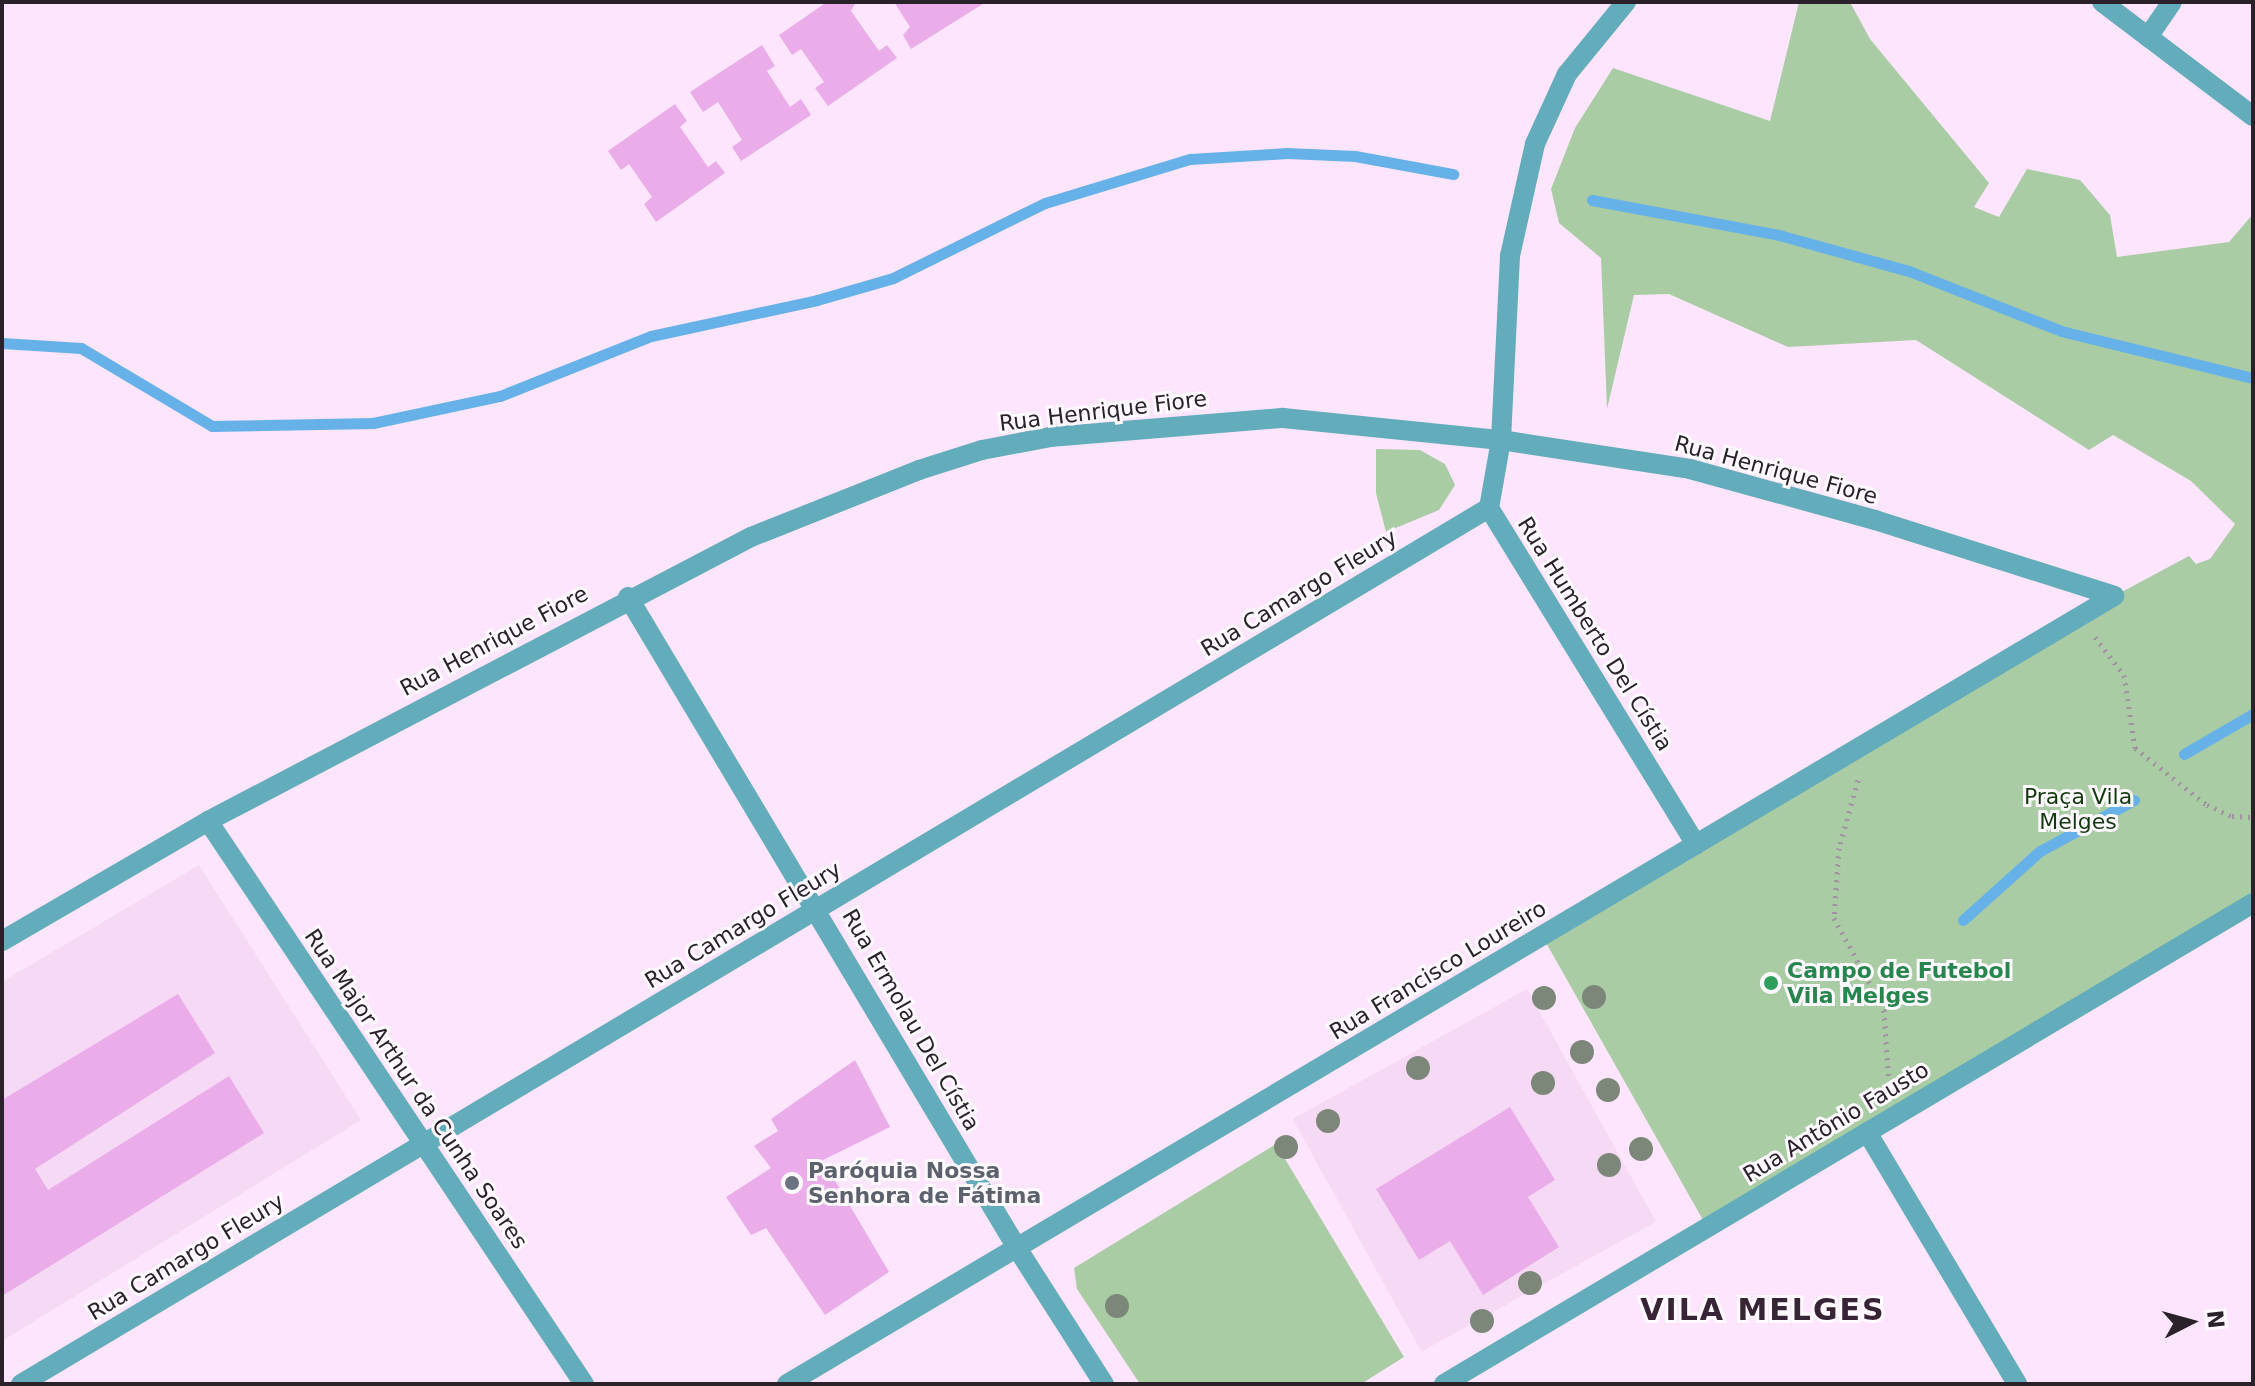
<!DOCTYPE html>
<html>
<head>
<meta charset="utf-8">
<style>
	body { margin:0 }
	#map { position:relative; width:2255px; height:1386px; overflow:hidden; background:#fde6fd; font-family:"DejaVu Sans",sans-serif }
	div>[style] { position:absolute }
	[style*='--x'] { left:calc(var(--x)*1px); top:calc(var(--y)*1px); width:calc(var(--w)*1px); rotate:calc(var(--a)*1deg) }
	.built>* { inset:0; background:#f6d9f5; transform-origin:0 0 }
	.green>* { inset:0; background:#a9cca4 }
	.stream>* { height:11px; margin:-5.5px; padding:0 5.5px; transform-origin:5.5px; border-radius:5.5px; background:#67b1e9 }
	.building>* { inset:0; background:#ebacea }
	.path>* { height:5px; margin-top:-2.5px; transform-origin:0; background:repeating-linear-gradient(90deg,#a291a2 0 2px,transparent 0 8px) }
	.minor>* { height:20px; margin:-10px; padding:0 10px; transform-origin:10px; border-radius:10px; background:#63acbc }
	.trees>* { width:24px; height:24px; margin:-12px; border-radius:50%; background:#7c877a }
	.dots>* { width:22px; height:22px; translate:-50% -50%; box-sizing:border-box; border:4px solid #fffaff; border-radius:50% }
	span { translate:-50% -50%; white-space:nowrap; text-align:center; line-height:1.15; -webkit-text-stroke:6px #fffaff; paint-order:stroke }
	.street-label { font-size:22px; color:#2a212a }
	.park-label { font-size:22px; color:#133a0e }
	.leisure-label { font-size:22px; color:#27864d; font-weight:700 }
	.left { translate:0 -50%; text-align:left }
	.worship-label { font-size:22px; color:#5b616d; font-weight:700 }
	.district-label { font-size:30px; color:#372537; font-weight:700; letter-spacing:2px }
	.frame { position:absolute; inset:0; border:4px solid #2a212a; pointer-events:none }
	.north { position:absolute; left:2151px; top:1282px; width:80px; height:80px; -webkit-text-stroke:6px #fffaff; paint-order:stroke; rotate:84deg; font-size:22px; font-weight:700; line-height:32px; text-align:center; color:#2a212a }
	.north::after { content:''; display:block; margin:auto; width:28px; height:36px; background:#2a212a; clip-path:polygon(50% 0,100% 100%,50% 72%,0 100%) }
</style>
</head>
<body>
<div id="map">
	<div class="built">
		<i style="clip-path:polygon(199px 865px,361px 1120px,2px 1341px,2px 982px)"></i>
		<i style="left:1527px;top:989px;width:266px;height:268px;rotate:61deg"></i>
	</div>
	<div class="green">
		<i style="clip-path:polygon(1799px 2px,1850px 2px,1870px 39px,1989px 183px,1974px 207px,1999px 217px,2027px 169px,2080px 180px,2110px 215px,2117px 257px,2229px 242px,2253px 214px,2253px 895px,1703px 1220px,1545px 941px,2105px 601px,2189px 556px,2196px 564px,2210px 559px,2235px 524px,2191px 481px,2113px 435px,2089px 450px,1916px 340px,1788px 347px,1669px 294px,1634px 295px,1607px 409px,1601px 258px,1559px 223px,1551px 189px,1575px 128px,1613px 68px,1770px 121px)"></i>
		<i style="clip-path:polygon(1376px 449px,1420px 450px,1445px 464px,1455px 485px,1439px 510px,1386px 532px,1376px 493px)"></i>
		<i style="clip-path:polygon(1276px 1144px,1404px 1357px,1361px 1384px,1140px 1384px,1077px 1289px,1074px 1268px)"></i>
	</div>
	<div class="stream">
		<i style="--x:1592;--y:200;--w:190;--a:10.6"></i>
		<i style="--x:1779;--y:235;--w:135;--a:15.5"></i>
		<i style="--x:1909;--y:271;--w:163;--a:21.5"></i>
		<i style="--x:2061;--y:331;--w:198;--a:13.8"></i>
		<i style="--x:2;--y:343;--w:79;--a:3.6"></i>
		<i style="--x:81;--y:348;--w:152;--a:30.8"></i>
		<i style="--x:212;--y:426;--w:161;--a:-1.1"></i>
		<i style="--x:373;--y:423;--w:130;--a:-12"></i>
		<i style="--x:500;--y:396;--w:162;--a:-21.7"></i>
		<i style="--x:651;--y:336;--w:170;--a:-12.2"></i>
		<i style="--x:817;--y:300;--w:79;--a:-16.1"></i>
		<i style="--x:893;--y:278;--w:169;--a:-26.3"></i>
		<i style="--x:1045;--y:203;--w:152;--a:-16.9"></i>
		<i style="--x:1190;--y:159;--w:97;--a:-3.5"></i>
		<i style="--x:1287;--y:153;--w:68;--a:2.5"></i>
		<i style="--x:1355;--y:156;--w:100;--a:10.4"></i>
		<i style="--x:2184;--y:754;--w:80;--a:-30.1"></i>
		<i style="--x:1963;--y:920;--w:103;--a:-41.9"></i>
		<i style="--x:2040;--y:851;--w:107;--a:-28.5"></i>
	</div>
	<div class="building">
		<i style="clip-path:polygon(827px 2px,856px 2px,851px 11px,879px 51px,887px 45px,897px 58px,828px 106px,815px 88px,824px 82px,801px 49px,792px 55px,779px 35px)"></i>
		<i style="clip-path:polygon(894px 2px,986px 2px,911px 49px,903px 35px,910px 27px)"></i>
		<i style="clip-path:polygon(762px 45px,775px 66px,767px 71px,790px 107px,801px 99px,811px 115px,741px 161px,732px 147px,742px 140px,718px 102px,703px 112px,690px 92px)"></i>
		<i style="clip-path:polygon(675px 104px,687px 121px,680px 127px,708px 167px,716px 161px,725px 173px,656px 222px,644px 204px,652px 197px,629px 164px,621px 170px,608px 151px)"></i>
		<i style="clip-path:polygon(178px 994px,215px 1053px,35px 1169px,48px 1190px,229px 1076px,264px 1133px,2px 1296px,2px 1100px)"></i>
		<i style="clip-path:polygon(855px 1060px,890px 1127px,823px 1160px,889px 1272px,825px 1315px,766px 1228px,751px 1235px,726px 1197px,771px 1168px,754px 1146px,778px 1131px,771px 1119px)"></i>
		<i style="clip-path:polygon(1510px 1107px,1555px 1180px,1528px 1197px,1559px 1247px,1483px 1295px,1450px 1241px,1419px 1260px,1376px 1189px)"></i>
	</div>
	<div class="path">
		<i style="--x:2095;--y:637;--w:48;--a:52.7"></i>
		<i style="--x:2124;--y:675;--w:74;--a:81.4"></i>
		<i style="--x:2135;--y:748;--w:92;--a:38.4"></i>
		<i style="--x:2207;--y:805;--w:27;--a:24"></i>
		<i style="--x:2232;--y:816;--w:21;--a:3"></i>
		<i style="--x:1858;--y:780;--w:71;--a:105.6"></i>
		<i style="--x:1839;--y:848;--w:70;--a:94.1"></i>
		<i style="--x:1834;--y:918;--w:105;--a:61.5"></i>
		<i style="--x:1884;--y:1010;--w:76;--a:86.2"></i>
	</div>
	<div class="minor">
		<i style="--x:1626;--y:2;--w:93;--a:129.3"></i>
		<i style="--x:1567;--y:74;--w:77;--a:114.6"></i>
		<i style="--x:1535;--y:144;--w:115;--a:102.6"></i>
		<i style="--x:1510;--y:256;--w:184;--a:92.8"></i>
		<i style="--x:1501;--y:440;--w:69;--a:100"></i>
		<i style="--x:1489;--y:508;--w:395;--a:58.4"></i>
		<i style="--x:2102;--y:2;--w:189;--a:37.1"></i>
		<i style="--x:2148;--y:37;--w:42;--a:-55.6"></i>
		<i style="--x:628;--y:597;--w:758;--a:59.14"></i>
		<i style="--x:1017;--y:1248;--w:161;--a:57.4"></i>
		<i style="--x:208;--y:821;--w:677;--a:56.26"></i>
		<i style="--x:2;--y:941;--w:238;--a:-30.2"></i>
		<i style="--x:208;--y:821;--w:613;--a:-27.61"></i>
		<i style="--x:751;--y:537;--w:181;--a:-21.7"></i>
		<i style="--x:919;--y:470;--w:66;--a:-17.6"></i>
		<i style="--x:982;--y:450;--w:69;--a:-10.8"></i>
		<i style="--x:1050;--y:437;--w:234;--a:-4.7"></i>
		<i style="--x:1283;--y:418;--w:219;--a:5.8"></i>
		<i style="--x:1501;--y:440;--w:191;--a:8.7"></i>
		<i style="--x:1690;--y:469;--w:192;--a:15.4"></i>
		<i style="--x:1875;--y:520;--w:251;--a:17.6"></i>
		<i style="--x:1867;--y:1132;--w:293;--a:59.2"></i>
		<i style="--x:21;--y:1384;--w:1710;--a:-30.83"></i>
		<i style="--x:787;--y:1384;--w:1543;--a:-30.7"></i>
		<i style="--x:1444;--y:1384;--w:941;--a:-30.73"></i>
	</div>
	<div class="trees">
		<i style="left:1594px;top:997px"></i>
		<i style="left:1544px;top:998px"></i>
		<i style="left:1582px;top:1052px"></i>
		<i style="left:1418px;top:1068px"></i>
		<i style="left:1543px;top:1083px"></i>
		<i style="left:1608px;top:1090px"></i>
		<i style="left:1328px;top:1121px"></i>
		<i style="left:1286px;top:1147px"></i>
		<i style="left:1641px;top:1149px"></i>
		<i style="left:1609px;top:1165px"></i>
		<i style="left:1530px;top:1283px"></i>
		<i style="left:1117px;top:1306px"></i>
		<i style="left:1482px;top:1321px"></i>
	</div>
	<div class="dots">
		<i style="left:1771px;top:983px;background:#2e9e5b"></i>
		<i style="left:792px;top:1183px;background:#6b7280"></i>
	</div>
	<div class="street-label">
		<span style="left:1103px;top:411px;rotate:-7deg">Rua Henrique Fiore</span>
		<span style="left:1776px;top:470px;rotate:15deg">Rua Henrique Fiore</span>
		<span style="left:1299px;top:593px;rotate:-31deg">Rua Camargo Fleury</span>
		<span style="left:1595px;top:634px;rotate:58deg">Rua Humberto Del Cístia</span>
		<span style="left:494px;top:641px;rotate:-28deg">Rua Henrique Fiore</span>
		<span style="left:743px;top:925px;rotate:-31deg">Rua Camargo Fleury</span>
		<span style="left:1438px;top:970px;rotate:-31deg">Rua Francisco Loureiro</span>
		<span style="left:911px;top:1020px;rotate:60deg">Rua Ermolau Del Cístia</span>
		<span style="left:416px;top:1089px;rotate:56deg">Rua Major Arthur da Cunha Soares</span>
		<span style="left:1836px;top:1122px;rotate:-31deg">Rua Antônio Fausto</span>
		<span style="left:186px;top:1257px;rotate:-31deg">Rua Camargo Fleury</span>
	</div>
	<div class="park-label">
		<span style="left:2078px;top:809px">Praça Vila<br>Melges</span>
	</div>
	<div class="leisure-label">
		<span class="left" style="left:1787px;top:983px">Campo de Futebol<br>Vila Melges</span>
	</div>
	<div class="worship-label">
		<span class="left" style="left:808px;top:1183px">Paróquia Nossa<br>Senhora de Fátima</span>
	</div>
	<div class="district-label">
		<span style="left:1763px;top:1310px">VILA MELGES</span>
	</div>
	<div class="frame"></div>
	<div class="north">N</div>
</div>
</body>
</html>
